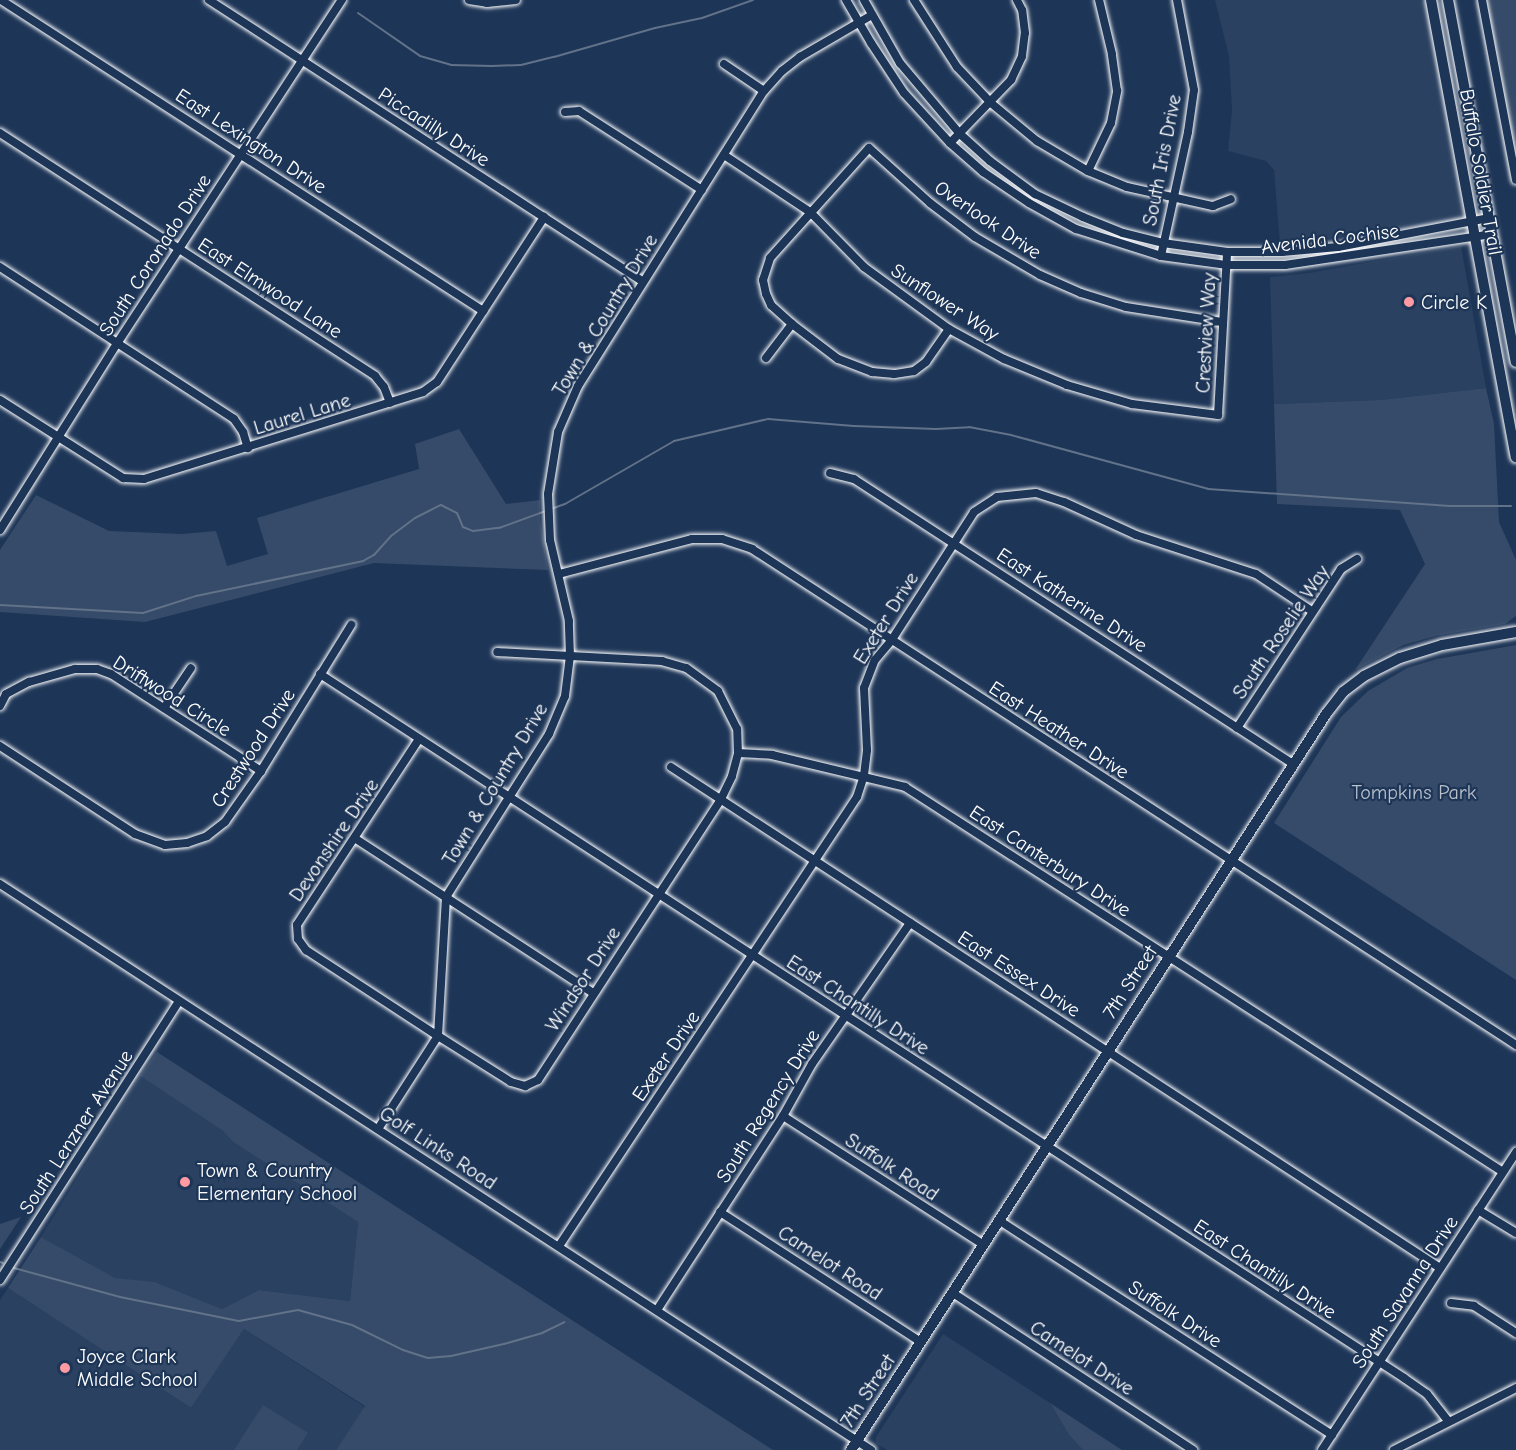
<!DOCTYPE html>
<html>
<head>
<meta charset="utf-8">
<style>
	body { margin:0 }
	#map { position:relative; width:1516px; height:1450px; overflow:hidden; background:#1d3557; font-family:"Comic Neue",sans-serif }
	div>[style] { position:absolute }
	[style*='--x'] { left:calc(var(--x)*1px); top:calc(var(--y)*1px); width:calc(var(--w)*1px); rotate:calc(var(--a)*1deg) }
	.built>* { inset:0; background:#2a4161 }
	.green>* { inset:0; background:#364b69 }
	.stream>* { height:2px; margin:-1px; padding:0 1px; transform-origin:1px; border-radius:1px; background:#617289 }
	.roads { filter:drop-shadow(0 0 2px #fff) drop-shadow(0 0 2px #fff) }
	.minor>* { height:8px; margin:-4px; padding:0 4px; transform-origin:4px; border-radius:4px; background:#1d3557 }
	.major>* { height:10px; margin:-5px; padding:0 5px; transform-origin:5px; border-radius:5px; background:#1d3557 }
	.dots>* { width:16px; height:16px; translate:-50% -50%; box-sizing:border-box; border:3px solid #1d3557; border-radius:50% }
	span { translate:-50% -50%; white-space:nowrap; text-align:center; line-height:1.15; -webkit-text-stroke:4.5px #1d3557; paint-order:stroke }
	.street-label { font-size:20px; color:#fff }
	.poi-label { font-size:20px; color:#fff }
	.left { translate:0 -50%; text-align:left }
	.park-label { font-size:20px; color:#b9c0ca }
</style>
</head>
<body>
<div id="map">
	<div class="built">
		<i style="clip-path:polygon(1215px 0,1431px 0,1471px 220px,1280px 244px,1274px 170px,1266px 161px,1228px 151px,1232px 110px,1229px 56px)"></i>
		<i style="clip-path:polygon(1461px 246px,1486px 388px,1380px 400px,1274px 404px,1270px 277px,1309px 273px)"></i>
		<i style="clip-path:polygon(140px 1076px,223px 1131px,233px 1142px,358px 1222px,350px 1301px,259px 1290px,222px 1309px,155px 1282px,115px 1279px,41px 1237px)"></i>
		<i style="clip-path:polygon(8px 1288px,191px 1408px,244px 1329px,365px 1407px,336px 1450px,0 1450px,0 1300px)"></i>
		<i style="clip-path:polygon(943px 1334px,1050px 1403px,1069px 1435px,1083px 1450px,887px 1450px,876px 1443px,876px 1437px)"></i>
	</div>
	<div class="green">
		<i style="clip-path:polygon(1486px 0,1516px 0,1516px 160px,1494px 46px)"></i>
		<i style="clip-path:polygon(1486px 388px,1494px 424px,1499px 522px,1516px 560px,1516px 616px,1505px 624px,1435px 636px,1403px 645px,1355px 670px,1425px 564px,1400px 510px,1277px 504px,1274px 404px,1380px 400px)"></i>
		<i style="clip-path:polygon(459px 429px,506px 504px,540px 500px,540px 520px,548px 570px,374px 563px,145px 622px,0 612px,0 550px,36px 495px,109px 531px,182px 534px,216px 531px,227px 566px,268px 554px,257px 518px,419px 469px,415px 444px)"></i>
		<i style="clip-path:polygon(1516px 645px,1516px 980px,1274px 823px,1341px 717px,1368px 691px,1407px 668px,1437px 659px)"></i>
		<i style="clip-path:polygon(157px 1052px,773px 1450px,336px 1450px,365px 1406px,244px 1329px,191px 1408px,8px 1288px,41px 1237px,115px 1278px,155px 1282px,222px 1309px,259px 1290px,350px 1301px,358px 1222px,233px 1142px,223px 1131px,140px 1076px)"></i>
		<i style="clip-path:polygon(21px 1217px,0 1249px,0 1250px,0 1224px)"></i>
		<i style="clip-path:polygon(1050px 1403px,1122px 1450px,1083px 1450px,1069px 1435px)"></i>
		<i style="clip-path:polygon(263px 1405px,308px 1433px,297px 1450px,234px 1450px)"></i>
	</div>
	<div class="stream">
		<i style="--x:358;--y:13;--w:75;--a:34.7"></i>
		<i style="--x:420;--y:56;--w:32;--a:16"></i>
		<i style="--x:451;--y:65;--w:41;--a:1.4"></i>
		<i style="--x:492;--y:66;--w:29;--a:-2"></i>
		<i style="--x:521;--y:65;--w:34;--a:-14"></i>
		<i style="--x:554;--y:57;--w:105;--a:-16"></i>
		<i style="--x:655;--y:28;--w:48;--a:-12"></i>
		<i style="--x:702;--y:18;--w:54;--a:-19.4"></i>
		<i style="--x:0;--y:605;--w:143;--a:3.2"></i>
		<i style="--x:143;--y:613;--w:56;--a:-17.8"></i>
		<i style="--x:196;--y:596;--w:171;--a:-11.8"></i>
		<i style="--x:363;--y:561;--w:13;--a:-29"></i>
		<i style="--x:374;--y:555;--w:25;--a:-48"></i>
		<i style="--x:391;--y:536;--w:30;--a:-37"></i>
		<i style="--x:415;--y:518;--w:29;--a:-27"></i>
		<i style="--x:441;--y:505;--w:18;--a:27"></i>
		<i style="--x:457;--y:513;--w:15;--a:67"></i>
		<i style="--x:463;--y:527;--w:11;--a:22"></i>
		<i style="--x:473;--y:531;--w:26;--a:-7"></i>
		<i style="--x:499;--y:528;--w:70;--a:-20"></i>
		<i style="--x:565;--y:504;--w:126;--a:-30"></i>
		<i style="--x:674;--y:441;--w:97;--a:-13.2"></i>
		<i style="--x:768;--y:419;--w:86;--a:4.7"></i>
		<i style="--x:854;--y:426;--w:82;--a:2.1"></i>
		<i style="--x:936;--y:429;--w:33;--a:-3"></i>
		<i style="--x:969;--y:427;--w:43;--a:10.8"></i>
		<i style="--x:1011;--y:435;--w:204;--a:15.3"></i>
		<i style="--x:1208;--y:489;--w:242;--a:4"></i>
		<i style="--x:1449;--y:506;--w:62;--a:0"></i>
		<i style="--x:0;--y:1262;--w:3;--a:18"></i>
		<i style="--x:14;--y:1268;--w:110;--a:15.3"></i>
		<i style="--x:120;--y:1297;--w:121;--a:11.4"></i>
		<i style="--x:239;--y:1321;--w:60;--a:-10.6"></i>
		<i style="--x:298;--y:1310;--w:56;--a:15.5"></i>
		<i style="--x:352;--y:1325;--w:57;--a:26.1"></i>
		<i style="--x:403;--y:1350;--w:26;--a:18"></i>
		<i style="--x:428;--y:1358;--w:23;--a:-5"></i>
		<i style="--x:451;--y:1356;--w:54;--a:-12.8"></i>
		<i style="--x:504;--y:1344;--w:40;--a:-16"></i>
		<i style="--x:542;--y:1333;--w:25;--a:-26"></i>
	</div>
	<div class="roads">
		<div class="minor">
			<i style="--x:1;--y:0;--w:574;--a:32.83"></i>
			<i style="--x:209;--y:0;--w:516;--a:32.98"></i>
			<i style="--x:469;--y:0;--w:18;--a:9"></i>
			<i style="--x:487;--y:3;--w:29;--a:-6"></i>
			<i style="--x:846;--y:0;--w:50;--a:59.8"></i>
			<i style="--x:871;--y:43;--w:60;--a:56.6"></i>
			<i style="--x:904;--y:93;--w:68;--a:47.4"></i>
			<i style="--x:950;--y:143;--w:44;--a:41.3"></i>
			<i style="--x:983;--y:172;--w:55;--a:34"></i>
			<i style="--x:1029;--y:203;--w:54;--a:29"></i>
			<i style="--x:1076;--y:229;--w:89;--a:17.6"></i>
			<i style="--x:1161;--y:256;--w:67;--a:7.8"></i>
			<i style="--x:1227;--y:265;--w:58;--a:0"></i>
			<i style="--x:1285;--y:265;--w:209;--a:-8.5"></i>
			<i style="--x:864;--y:0;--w:73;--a:60.3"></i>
			<i style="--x:900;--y:63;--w:93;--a:49.8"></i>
			<i style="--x:960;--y:134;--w:40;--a:42"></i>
			<i style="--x:990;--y:161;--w:56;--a:36.3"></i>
			<i style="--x:1035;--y:194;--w:53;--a:25.6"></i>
			<i style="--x:1083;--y:217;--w:43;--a:21.8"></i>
			<i style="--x:1123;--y:233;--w:41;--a:14"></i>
			<i style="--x:1163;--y:243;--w:65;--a:8"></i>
			<i style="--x:1227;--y:252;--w:55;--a:0"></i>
			<i style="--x:1282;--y:252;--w:56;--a:-5.1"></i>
			<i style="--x:1338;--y:247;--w:153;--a:-10.9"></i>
			<i style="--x:914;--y:0;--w:80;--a:57.3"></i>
			<i style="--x:957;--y:67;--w:50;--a:46.6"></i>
			<i style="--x:991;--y:103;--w:60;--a:39.6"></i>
			<i style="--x:1037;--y:141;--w:59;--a:30.5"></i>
			<i style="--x:1088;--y:171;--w:42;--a:22.3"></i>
			<i style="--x:1127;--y:187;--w:88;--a:12.5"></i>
			<i style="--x:1213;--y:206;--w:19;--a:-21"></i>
			<i style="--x:1482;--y:0;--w:183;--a:79.3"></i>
			<i style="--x:724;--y:64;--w:48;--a:34"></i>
			<i style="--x:565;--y:112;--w:14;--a:-4"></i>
			<i style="--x:579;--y:111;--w:146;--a:32.7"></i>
			<i style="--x:0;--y:133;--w:447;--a:32.9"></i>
			<i style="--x:375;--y:376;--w:14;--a:51"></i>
			<i style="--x:384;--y:387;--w:17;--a:69"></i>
			<i style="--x:950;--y:143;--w:88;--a:-45.9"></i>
			<i style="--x:1011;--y:80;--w:26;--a:-65"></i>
			<i style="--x:1022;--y:56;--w:23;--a:-83"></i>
			<i style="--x:1025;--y:33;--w:23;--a:-97"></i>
			<i style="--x:1022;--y:10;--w:11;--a:-117"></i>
			<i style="--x:724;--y:155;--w:103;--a:33.5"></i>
			<i style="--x:810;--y:212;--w:77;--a:45.5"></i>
			<i style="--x:864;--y:267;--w:105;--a:36.1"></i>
			<i style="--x:949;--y:329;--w:63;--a:28.6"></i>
			<i style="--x:1004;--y:359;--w:68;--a:22.4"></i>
			<i style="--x:1067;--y:385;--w:68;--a:16.3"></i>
			<i style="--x:1132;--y:404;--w:87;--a:7.3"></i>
			<i style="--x:1218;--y:415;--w:163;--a:-86.8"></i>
			<i style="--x:1088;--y:171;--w:53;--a:-64.4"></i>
			<i style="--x:1111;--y:123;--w:33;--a:-79"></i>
			<i style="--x:1117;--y:91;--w:37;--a:-98"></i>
			<i style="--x:1112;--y:54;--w:56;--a:-103.5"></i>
			<i style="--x:1161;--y:256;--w:127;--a:-77.7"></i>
			<i style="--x:1188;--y:132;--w:42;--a:-81.9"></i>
			<i style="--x:1194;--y:90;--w:92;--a:-100.7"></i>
			<i style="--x:0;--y:267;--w:279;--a:33"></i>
			<i style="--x:234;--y:419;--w:16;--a:55"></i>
			<i style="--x:243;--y:432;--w:17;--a:73"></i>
			<i style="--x:949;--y:329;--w:40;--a:124.9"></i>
			<i style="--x:926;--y:362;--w:15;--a:143"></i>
			<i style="--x:914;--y:371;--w:20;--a:171"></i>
			<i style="--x:894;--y:374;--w:22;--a:-175"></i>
			<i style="--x:872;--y:372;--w:36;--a:-159"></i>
			<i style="--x:838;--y:359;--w:58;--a:-142.7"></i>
			<i style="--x:792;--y:324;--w:28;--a:-138"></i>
			<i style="--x:771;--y:305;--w:12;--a:-114"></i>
			<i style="--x:766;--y:294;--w:14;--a:-102"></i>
			<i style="--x:763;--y:280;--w:23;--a:-72"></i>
			<i style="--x:770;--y:258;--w:148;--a:-48"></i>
			<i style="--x:869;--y:148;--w:82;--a:42"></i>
			<i style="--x:930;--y:203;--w:56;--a:37.1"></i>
			<i style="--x:975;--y:237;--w:75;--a:30.3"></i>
			<i style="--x:1040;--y:275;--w:45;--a:23.7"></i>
			<i style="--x:1081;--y:293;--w:47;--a:17.3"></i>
			<i style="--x:1126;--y:307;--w:97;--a:8.9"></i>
			<i style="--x:766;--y:358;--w:43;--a:-52.6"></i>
			<i style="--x:0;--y:400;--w:146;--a:32.4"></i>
			<i style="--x:123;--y:478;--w:21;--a:3"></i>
			<i style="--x:144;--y:479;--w:292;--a:-17.3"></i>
			<i style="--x:423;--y:392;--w:17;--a:-36"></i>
			<i style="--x:437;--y:382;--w:197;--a:-57"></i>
			<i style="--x:830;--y:473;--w:25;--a:14"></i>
			<i style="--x:854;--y:479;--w:523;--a:32.99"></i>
			<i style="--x:0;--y:530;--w:222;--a:-57.9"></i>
			<i style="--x:118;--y:342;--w:409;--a:-56.8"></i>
			<i style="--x:559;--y:574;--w:138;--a:-14.7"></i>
			<i style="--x:692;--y:539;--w:30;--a:0"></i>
			<i style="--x:722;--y:539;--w:32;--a:18"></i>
			<i style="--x:752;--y:549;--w:911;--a:32.99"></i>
			<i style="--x:320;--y:674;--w:1293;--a:33"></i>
			<i style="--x:1404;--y:1378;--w:28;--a:35"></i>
			<i style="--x:1427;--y:1394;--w:34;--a:52"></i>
			<i style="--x:0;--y:706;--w:13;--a:-63"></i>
			<i style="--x:6;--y:694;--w:26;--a:-28"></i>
			<i style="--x:29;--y:682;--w:48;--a:-15.8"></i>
			<i style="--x:75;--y:669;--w:22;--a:0"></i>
			<i style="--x:97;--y:669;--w:15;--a:20"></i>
			<i style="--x:111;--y:674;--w:179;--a:32.9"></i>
			<i style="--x:164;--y:708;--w:48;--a:-56"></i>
			<i style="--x:1237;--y:728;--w:190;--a:-56.8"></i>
			<i style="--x:1341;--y:569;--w:19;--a:-32"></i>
			<i style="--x:419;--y:739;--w:222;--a:123.3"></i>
			<i style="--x:297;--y:925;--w:14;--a:86"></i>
			<i style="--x:298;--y:939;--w:14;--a:54"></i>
			<i style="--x:306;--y:950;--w:158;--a:33.1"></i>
			<i style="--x:438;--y:1036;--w:86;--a:32.2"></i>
			<i style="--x:511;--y:1082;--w:15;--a:16"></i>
			<i style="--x:525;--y:1086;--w:14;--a:-25"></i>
			<i style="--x:538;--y:1080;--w:335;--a:-56.9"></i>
			<i style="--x:721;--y:799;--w:25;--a:-64"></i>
			<i style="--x:732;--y:776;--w:24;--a:-75"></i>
			<i style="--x:738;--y:753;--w:24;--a:-92"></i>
			<i style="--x:737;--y:729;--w:42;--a:-116.6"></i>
			<i style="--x:718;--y:691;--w:39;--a:-144"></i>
			<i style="--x:686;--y:668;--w:25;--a:-164"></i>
			<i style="--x:662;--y:661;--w:165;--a:-176.9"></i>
			<i style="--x:0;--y:746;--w:161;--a:33.1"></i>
			<i style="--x:135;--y:834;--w:32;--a:20"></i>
			<i style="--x:165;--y:845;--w:22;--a:-5"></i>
			<i style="--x:187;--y:843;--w:21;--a:-19"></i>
			<i style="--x:207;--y:836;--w:23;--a:-38"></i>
			<i style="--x:225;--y:822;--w:62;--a:-54.8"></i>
			<i style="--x:261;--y:771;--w:172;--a:-58.3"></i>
			<i style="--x:738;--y:753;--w:34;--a:3"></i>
			<i style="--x:772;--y:755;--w:137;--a:13.5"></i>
			<i style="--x:905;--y:787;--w:711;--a:32.77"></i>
			<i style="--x:671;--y:767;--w:918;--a:33.08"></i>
			<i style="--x:356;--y:839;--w:283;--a:33"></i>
			<i style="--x:0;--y:884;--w:1039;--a:33.02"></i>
			<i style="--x:783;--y:1116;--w:239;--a:32.7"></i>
			<i style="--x:378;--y:1129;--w:111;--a:-57.2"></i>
			<i style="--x:438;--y:1036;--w:139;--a:-86.7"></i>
			<i style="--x:446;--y:897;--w:193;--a:-57.7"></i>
			<i style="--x:549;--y:734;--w:41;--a:-67.2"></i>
			<i style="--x:565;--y:696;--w:40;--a:-82.9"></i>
			<i style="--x:570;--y:656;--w:35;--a:-92"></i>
			<i style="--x:569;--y:621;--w:83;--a:-103.2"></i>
			<i style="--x:550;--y:540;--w:46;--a:-92.5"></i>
			<i style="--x:548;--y:494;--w:63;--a:-80.8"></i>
			<i style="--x:558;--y:432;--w:50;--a:-66.5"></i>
			<i style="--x:578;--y:386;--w:349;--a:-57.8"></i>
			<i style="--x:764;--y:91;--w:27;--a:-48"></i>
			<i style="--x:782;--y:71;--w:23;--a:-38"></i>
			<i style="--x:800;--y:57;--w:83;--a:-30.3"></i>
			<i style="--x:1478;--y:1210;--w:44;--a:31.2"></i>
			<i style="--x:720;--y:1212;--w:239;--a:32.9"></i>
			<i style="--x:1000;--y:1221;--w:395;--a:32.8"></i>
			<i style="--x:559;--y:1246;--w:539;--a:-56.43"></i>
			<i style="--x:857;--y:797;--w:23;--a:-72"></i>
			<i style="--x:864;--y:775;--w:25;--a:-83"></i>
			<i style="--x:867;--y:750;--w:62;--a:-92.8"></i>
			<i style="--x:864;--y:688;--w:30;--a:-69"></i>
			<i style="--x:875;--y:660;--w:25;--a:-50"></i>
			<i style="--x:891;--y:641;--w:153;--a:-57.2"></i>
			<i style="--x:974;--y:512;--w:27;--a:-33"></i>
			<i style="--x:997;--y:497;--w:39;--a:-6"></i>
			<i style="--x:1036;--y:493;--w:29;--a:18"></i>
			<i style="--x:1064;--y:502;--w:79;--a:24.6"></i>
			<i style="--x:1136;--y:535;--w:126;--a:18"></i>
			<i style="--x:1256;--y:574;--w:67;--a:33.5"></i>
			<i style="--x:0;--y:1280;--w:331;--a:-57.3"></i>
			<i style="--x:953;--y:1293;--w:287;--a:33.2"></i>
			<i style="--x:1451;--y:1303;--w:23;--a:7"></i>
			<i style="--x:1474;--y:1306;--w:50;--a:32.7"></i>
			<i style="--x:657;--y:1310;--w:231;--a:-57"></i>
			<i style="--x:783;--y:1116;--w:60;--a:-60.9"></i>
			<i style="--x:812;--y:1064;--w:172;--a:-55.2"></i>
			<i style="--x:1322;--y:1450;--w:356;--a:-56.9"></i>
			<i style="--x:1394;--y:1450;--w:137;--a:-26.9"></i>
		</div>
		<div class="major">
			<i style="--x:1431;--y:0;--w:465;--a:79.5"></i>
			<i style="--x:1448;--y:0;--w:368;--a:79.4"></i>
			<i style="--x:851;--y:1450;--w:876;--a:-57.16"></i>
			<i style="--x:1326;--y:714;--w:28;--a:-52"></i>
			<i style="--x:1343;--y:692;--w:26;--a:-37"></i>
			<i style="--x:1364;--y:676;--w:40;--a:-26.6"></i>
			<i style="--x:1400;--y:658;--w:44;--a:-17.2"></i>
			<i style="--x:1442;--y:645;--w:75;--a:-10"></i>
		</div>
	</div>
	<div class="dots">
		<i style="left:1409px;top:302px;background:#ff9aa2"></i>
		<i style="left:185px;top:1182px;background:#ff9aa2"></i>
		<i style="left:65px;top:1368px;background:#ff9aa2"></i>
	</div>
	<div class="street-label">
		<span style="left:434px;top:127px;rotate:33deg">Piccadilly Drive</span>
		<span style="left:251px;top:141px;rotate:33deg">East Lexington Drive</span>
		<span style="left:1162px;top:160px;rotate:-79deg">South Iris Drive</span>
		<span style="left:1481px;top:172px;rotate:80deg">Buffalo Soldier Trail</span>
		<span style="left:988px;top:220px;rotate:34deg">Overlook Drive</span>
		<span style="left:1330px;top:239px;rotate:-7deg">Avenida Cochise</span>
		<span style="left:155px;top:255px;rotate:-57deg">South Coronado Drive</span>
		<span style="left:270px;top:288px;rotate:33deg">East Elmwood Lane</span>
		<span style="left:945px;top:302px;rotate:33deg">Sunflower Way</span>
		<span style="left:605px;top:315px;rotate:-59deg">Town &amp; Country Drive</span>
		<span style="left:1206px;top:333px;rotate:-87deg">Crestview Way</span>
		<span style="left:302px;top:414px;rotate:-17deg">Laurel Lane</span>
		<span style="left:1072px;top:600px;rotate:33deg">East Katherine Drive</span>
		<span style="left:886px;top:618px;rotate:-58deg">Exeter Drive</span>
		<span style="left:1281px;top:632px;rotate:-56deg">South Roselie Way</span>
		<span style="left:172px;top:696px;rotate:32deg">Driftwood Circle</span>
		<span style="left:1059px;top:730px;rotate:33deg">East Heather Drive</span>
		<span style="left:253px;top:748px;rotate:-57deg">Crestwood Drive</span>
		<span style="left:495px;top:784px;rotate:-59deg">Town &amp; Country Drive</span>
		<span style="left:334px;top:840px;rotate:-56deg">Devonshire Drive</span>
		<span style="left:1050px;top:861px;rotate:33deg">East Canterbury Drive</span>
		<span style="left:1019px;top:974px;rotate:33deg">East Essex Drive</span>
		<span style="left:583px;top:979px;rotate:-57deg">Windsor Drive</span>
		<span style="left:1130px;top:982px;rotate:-57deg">7th Street</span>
		<span style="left:858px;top:1005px;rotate:33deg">East Chantilly Drive</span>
		<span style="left:666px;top:1056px;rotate:-56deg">Exeter Drive</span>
		<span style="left:768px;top:1106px;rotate:-58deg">South Regency Drive</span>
		<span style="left:76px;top:1132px;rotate:-57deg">South Lenzner Avenue</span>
		<span style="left:438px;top:1148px;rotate:33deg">Golf Links Road</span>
		<span style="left:892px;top:1167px;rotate:33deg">Suffolk Road</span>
		<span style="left:830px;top:1263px;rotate:33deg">Camelot Road</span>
		<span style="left:1265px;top:1269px;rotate:33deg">East Chantilly Drive</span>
		<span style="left:1405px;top:1292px;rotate:-57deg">South Savanna Drive</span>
		<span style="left:1175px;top:1314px;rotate:33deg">Suffolk Drive</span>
		<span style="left:1082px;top:1358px;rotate:33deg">Camelot Drive</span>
		<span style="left:868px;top:1391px;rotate:-57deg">7th Street</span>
	</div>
	<div class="poi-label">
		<span class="left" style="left:1421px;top:302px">Circle K</span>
		<span class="left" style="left:197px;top:1182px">Town &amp; Country<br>Elementary School</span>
		<span class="left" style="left:77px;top:1368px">Joyce Clark<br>Middle School</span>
	</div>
	<div class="park-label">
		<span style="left:1414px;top:792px">Tompkins Park</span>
	</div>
</div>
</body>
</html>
